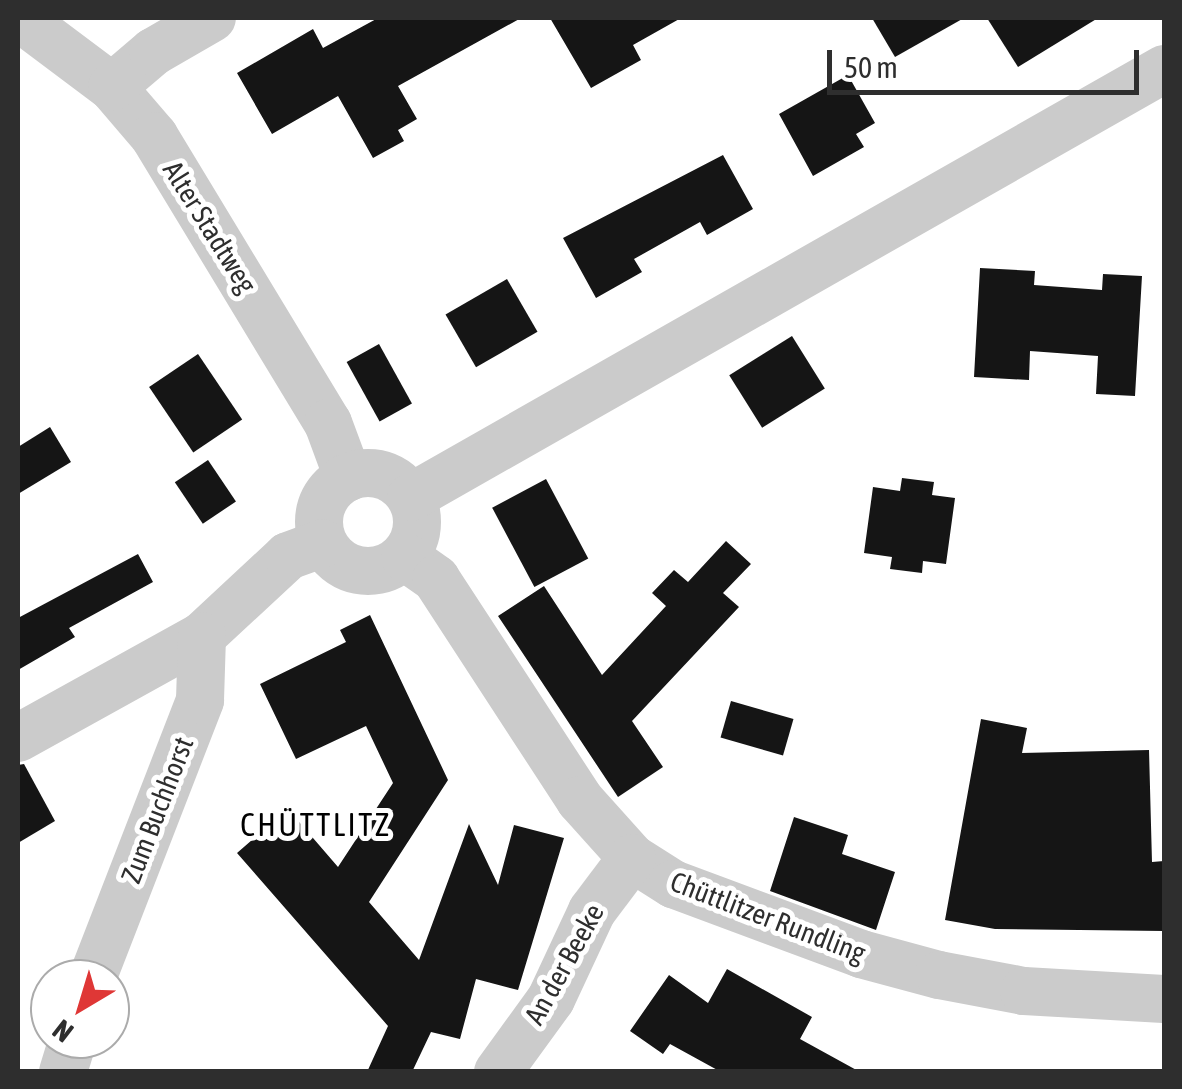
<!DOCTYPE html>
<html>
<head>
<meta charset="utf-8">
<style>
	body { margin:0 }
	#map { position:relative; width:1182px; height:1089px; overflow:hidden; background:#fff; font-family:"Asap Condensed",sans-serif }
	div>[style] { position:absolute }
	[style*='--x'] { left:calc(var(--x)*1px); top:calc(var(--y)*1px); width:calc(var(--w)*1px); rotate:calc(var(--a)*1deg) }
	.building>* { inset:0; background:#151515; transform-origin:0 0 }
	.minor>* { height:48px; margin:-24px; padding:0 24px; transform-origin:24px; border-radius:24px; background:#cbcbcb }
	.minor>.ring { margin:-24px; padding:0; box-sizing:content-box; background:none; border:48px solid #cbcbcb; border-radius:50% }
	span { translate:-50% -50%; white-space:nowrap; text-align:center; line-height:1.15; -webkit-text-stroke:10px #fff; paint-order:stroke }
	.street-label { font-size:28px; color:#2e2e2e }
	.quarter-label { font-size:32px; color:#000; letter-spacing:2.5px }
	.frame { position:absolute; inset:0; border:20px solid #2e2e2e; pointer-events:none }
	.north { position:absolute; left:30px; top:959px; width:100px; height:100px; box-sizing:border-box; background:#fff; border:2px solid #ababab; border-radius:50%; rotate:218deg; font-size:28px; font-weight:700; line-height:40px; text-align:center; color:#2e2e2e }
	.north::after { content:''; display:block; margin:auto; width:35px; height:45px; background:#df3736; clip-path:polygon(50% 0,100% 100%,50% 72%,0 100%) }
	.scale { position:absolute; left:827px; top:50px; width:312px; height:45px; box-sizing:border-box; border:5px solid #2e2e2e; border-top:0; padding-left:12px; font-size:30px; line-height:35px; white-space:nowrap; color:#2e2e2e; -webkit-text-stroke:8px #fff; paint-order:stroke }
</style>
</head>
<body>
<div id="map">
	<div class="building">
		<i style="clip-path:polygon(378px 18px,521px 18px,398px 86px,417px 119px,398px 130px,404px 141px,373px 158px,338px 96px,272px 134px,237px 73px,313px 29px,323px 48px)"></i>
		<i style="clip-path:polygon(550px 18px,681px 18px,633px 45px,641px 60px,591px 88px)"></i>
		<i style="clip-path:polygon(872px 18px,964px 18px,895px 57px)"></i>
		<i style="clip-path:polygon(987px 18px,1098px 18px,1018px 67px)"></i>
		<i style="clip-path:polygon(848px 75px,875px 123px,856px 134px,864px 147px,813px 176px,779px 114px)"></i>
		<i style="clip-path:polygon(723px 155px,753px 209px,707px 235px,700px 222px,634px 259px,642px 272px,596px 298px,563px 238px)"></i>
		<i style="clip-path:polygon(980px 268px,1035px 271px,1034px 285px,1102px 290px,1103px 274px,1142px 276px,1135px 396px,1096px 394px,1098px 356px,1030px 351px,1029px 380px,974px 377px)"></i>
		<i style="left:507px;top:279px;width:61px;height:71px;rotate:60deg"></i>
		<i style="left:792px;top:336px;width:62px;height:74px;rotate:58deg"></i>
		<i style="left:379px;top:344px;width:68px;height:37px;rotate:61deg"></i>
		<i style="left:198px;top:354px;width:79px;height:59px;rotate:56deg"></i>
		<i style="clip-path:polygon(50px 427px,71px 462px,18px 494px,18px 447px)"></i>
		<i style="left:208px;top:460px;width:50px;height:40px;rotate:56deg"></i>
		<i style="clip-path:polygon(902px 478px,934px 482px,932px 495px,955px 498px,946px 564px,923px 561px,922px 573px,890px 569px,892px 557px,864px 553px,873px 487px,900px 491px)"></i>
		<i style="left:546px;top:479px;width:90px;height:61px;rotate:62deg"></i>
		<i style="clip-path:polygon(726px 541px,751px 564px,723px 593px,739px 607px,632px 721px,663px 767px,618px 797px,498px 616px,544px 586px,602px 675px,666px 606px,652px 593px,674px 570px,688px 582px)"></i>
		<i style="clip-path:polygon(138px 554px,153px 582px,69px 628px,75px 637px,18px 670px,18px 618px)"></i>
		<i style="clip-path:polygon(370px 615px,448px 780px,369px 902px,419px 960px,469px 824px,498px 885px,514px 825px,564px 838px,518px 990px,476px 979px,460px 1039px,431px 1032px,412px 1072px,367px 1072px,388px 1026px,237px 853px,288px 809px,338px 867px,393px 783px,366px 726px,296px 759px,260px 684px,346px 642px,340px 630px)"></i>
		<i style="left:731px;top:701px;width:65px;height:38px;rotate:16deg"></i>
		<i style="clip-path:polygon(981px 719px,1027px 728px,1022px 753px,1149px 750px,1152px 862px,1164px 861px,1164px 931px,995px 929px,945px 920px)"></i>
		<i style="clip-path:polygon(24px 764px,55px 821px,18px 843px,18px 765px)"></i>
		<i style="clip-path:polygon(794px 817px,848px 835px,842px 854px,895px 872px,876px 930px,770px 891px)"></i>
		<i style="clip-path:polygon(727px 969px,812px 1017px,800px 1039px,860px 1072px,721px 1072px,670px 1044px,663px 1054px,630px 1031px,669px 975px,708px 1003px)"></i>
	</div>
	<div class="minor">
		<i style="--x:20;--y:18;--w:115;--a:36.9"></i>
		<i style="--x:112;--y:87;--w:65;--a:49.4"></i>
		<i style="--x:154;--y:136;--w:336;--a:58.8"></i>
		<i style="--x:328;--y:423;--w:58;--a:69.7"></i>
		<i style="--x:112;--y:87;--w:54;--a:-40.5"></i>
		<i style="--x:153;--y:52;--w:68;--a:-30"></i>
		<i class="ring" style="left:319px;top:473px;width:50px;height:50px"></i>
		<i style="--x:411;--y:497;--w:866;--a:-29.61"></i>
		<i style="--x:405;--y:557;--w:38;--a:35"></i>
		<i style="--x:436;--y:579;--w:264;--a:56.9"></i>
		<i style="--x:580;--y:800;--w:78;--a:48.1"></i>
		<i style="--x:632;--y:858;--w:49;--a:32.4"></i>
		<i style="--x:673;--y:884;--w:201;--a:20.4"></i>
		<i style="--x:861;--y:954;--w:81;--a:15.1"></i>
		<i style="--x:939;--y:975;--w:86;--a:10.7"></i>
		<i style="--x:1024;--y:991;--w:140;--a:3.3"></i>
		<i style="--x:18;--y:738;--w:210;--a:-29"></i>
		<i style="--x:202;--y:636;--w:117;--a:-42.9"></i>
		<i style="--x:288;--y:556;--w:37;--a:-20"></i>
		<i style="--x:92;--y:979;--w:299;--a:-68.8"></i>
		<i style="--x:200;--y:700;--w:64;--a:-88.2"></i>
		<i style="--x:63;--y:1072;--w:34;--a:-73"></i>
		<i style="--x:498;--y:1072;--w:90;--a:-54"></i>
		<i style="--x:551;--y:999;--w:97;--a:-65"></i>
		<i style="--x:592;--y:911;--w:66;--a:-53"></i>
	</div>
	<div class="street-label">
		<span style="left:210px;top:227px;rotate:58deg">Alter Stadtweg</span>
		<span style="left:157px;top:810px;rotate:-69deg">Zum Buchhorst</span>
		<span style="left:768px;top:917px;rotate:21deg">Chüttlitzer Rundling</span>
		<span style="left:564px;top:964px;rotate:-61deg">An der Beeke</span>
	</div>
	<div class="quarter-label">
		<span style="left:316px;top:825px">CHÜTTLITZ</span>
	</div>
	<div class="frame"></div>
	<div class="north">N</div>
	<div class="scale">50 m</div>
</div>
</body>
</html>
